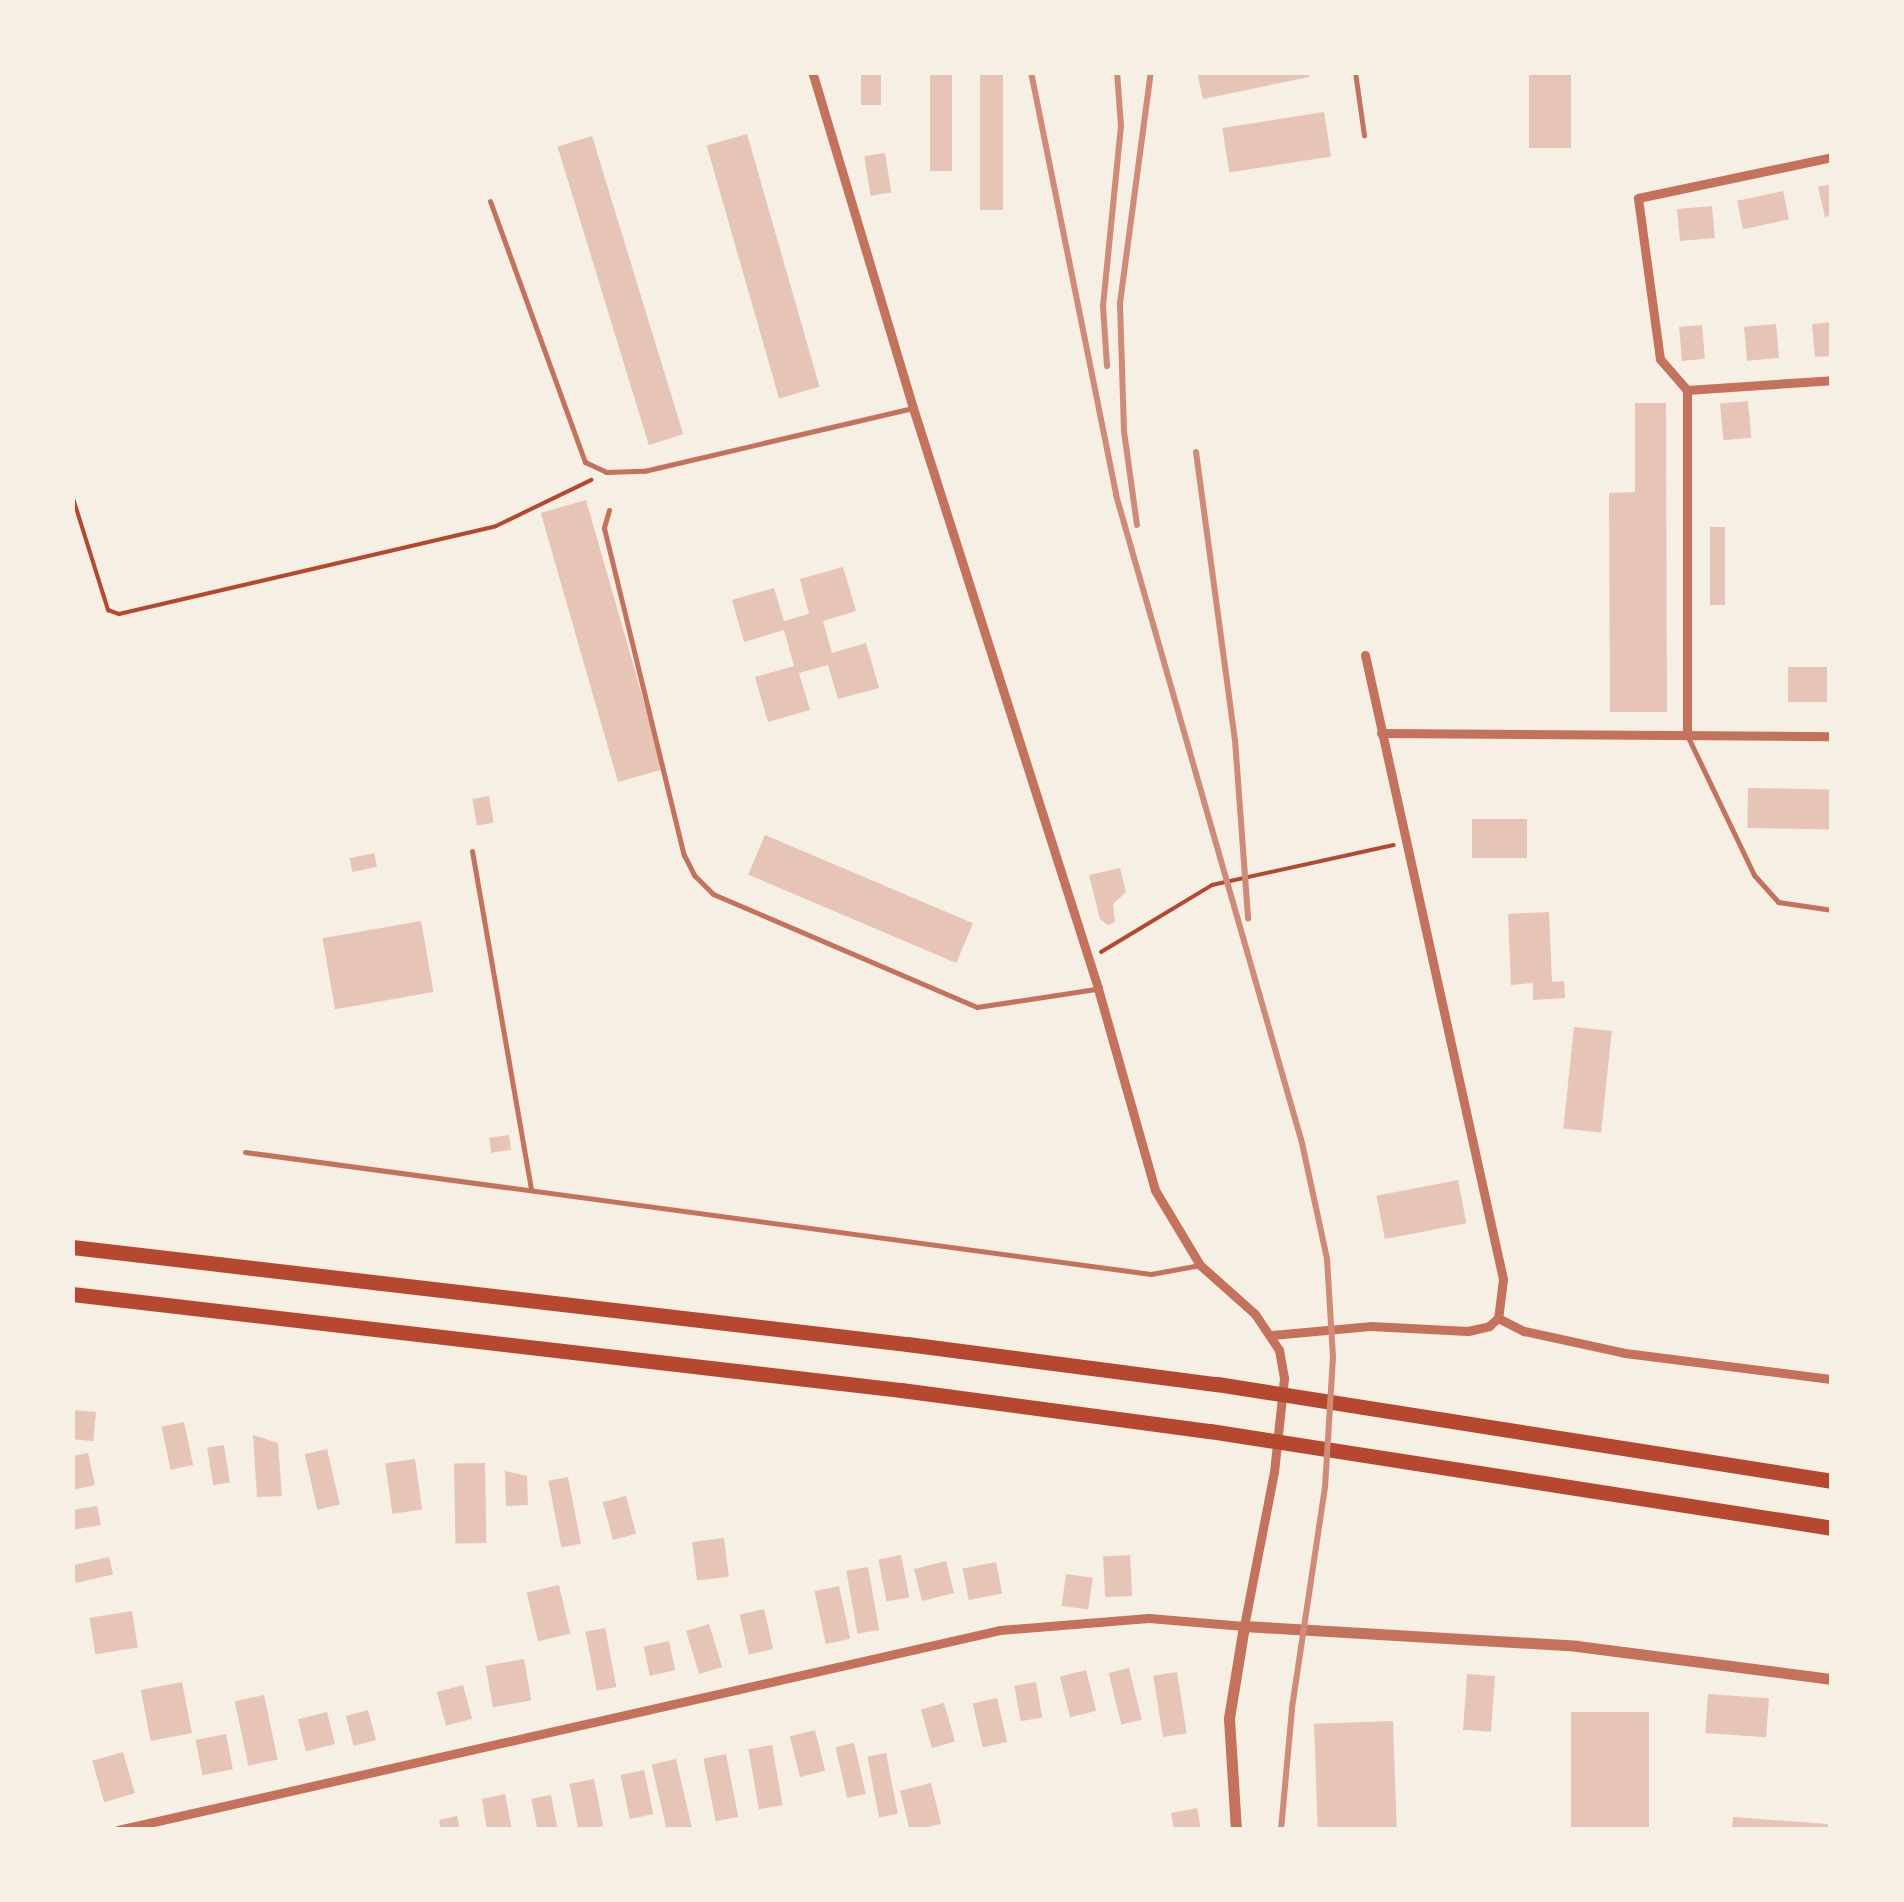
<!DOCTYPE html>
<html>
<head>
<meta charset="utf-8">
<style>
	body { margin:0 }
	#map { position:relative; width:1904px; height:1902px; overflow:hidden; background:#f6efe4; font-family:"Open Sans",sans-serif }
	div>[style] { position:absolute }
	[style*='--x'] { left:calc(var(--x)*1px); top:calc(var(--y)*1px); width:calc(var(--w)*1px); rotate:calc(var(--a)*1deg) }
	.building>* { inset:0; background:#e6c5b7; transform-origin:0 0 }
	.path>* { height:4px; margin:-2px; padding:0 2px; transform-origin:2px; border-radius:2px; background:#b5482f }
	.service>* { height:5px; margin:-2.5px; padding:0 2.5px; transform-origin:2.5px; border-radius:2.5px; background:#c5725c }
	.minor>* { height:9px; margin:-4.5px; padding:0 4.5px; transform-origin:4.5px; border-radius:4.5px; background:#c5725c }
	.tertiary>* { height:11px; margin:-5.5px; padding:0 5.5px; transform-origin:5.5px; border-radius:5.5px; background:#c5725c }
	.trunk>* { height:15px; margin:-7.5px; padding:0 7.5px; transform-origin:7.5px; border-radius:7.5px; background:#b5482f }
	.rail>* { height:6px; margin:-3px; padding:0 3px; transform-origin:3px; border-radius:3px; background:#cf8b77 }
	span { translate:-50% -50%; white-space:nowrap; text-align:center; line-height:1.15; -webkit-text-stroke:8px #f6efe4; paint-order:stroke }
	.frame { position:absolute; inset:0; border:75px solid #f6efe4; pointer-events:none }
</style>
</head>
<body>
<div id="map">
	<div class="building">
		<i style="left:861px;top:72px;width:20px;height:33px"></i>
		<i style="left:930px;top:72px;width:22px;height:99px"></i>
		<i style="left:980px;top:72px;width:23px;height:138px"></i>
		<i style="clip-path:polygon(1197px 72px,1308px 72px,1309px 77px,1203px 99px)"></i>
		<i style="left:1529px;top:72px;width:42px;height:76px"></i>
		<i style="left:1324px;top:112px;width:45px;height:103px;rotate:81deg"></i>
		<i style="left:747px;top:134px;width:263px;height:42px;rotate:74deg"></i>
		<i style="left:592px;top:136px;width:312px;height:36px;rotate:73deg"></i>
		<i style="left:885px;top:153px;width:40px;height:21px;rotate:81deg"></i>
		<i style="clip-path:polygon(1832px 184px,1832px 215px,1825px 217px,1818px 187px)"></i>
		<i style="left:1783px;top:191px;width:29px;height:47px;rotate:78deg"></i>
		<i style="left:1712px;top:206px;width:32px;height:35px;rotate:85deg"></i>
		<i style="clip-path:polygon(1832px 322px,1832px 356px,1815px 357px,1812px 324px)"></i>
		<i style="left:1776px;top:324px;width:34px;height:32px;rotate:85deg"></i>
		<i style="left:1702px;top:325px;width:34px;height:23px;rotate:85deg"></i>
		<i style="left:1748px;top:401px;width:37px;height:28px;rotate:85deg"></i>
		<i style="clip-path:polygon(1635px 403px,1666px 403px,1667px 712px,1610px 712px,1609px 493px,1635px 492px)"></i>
		<i style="left:586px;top:500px;width:280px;height:47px;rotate:74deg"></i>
		<i style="left:1710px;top:527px;width:15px;height:78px"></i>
		<i style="clip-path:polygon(843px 567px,856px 611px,823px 621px,832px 653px,866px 643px,879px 688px,838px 699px,828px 665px,799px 673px,810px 710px,768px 722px,755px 677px,794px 666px,784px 630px,744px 642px,732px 600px,774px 588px,784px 621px,809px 614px,800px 579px)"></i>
		<i style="left:1788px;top:667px;width:39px;height:35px"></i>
		<i style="left:1748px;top:788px;width:84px;height:40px;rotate:1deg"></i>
		<i style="left:489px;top:796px;width:27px;height:17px;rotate:80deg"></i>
		<i style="left:1472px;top:819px;width:55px;height:39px"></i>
		<i style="left:765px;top:835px;width:226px;height:43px;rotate:23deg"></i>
		<i style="left:374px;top:853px;width:14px;height:25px;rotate:78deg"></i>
		<i style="clip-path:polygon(1120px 868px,1126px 892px,1113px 904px,1115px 922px,1108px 925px,1100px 919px,1089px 875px)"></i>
		<i style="clip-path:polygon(1549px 912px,1552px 982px,1564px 981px,1565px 998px,1533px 1000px,1533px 983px,1511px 985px,1508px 914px)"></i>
		<i style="left:421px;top:921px;width:72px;height:100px;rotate:80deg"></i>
		<i style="left:1574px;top:1027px;width:38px;height:102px;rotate:6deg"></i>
		<i style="left:509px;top:1135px;width:15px;height:20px;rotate:82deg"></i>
		<i style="left:1458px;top:1180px;width:44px;height:83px;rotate:79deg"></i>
		<i style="left:72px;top:1410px;width:24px;height:29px;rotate:5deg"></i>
		<i style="left:184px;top:1422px;width:44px;height:23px;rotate:78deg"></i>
		<i style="clip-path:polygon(253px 1435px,278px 1443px,282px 1496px,257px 1497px)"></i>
		<i style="left:224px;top:1445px;width:38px;height:17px;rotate:81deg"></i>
		<i style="left:327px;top:1449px;width:57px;height:23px;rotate:77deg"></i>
		<i style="clip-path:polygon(88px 1453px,95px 1485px,72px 1490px,72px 1456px)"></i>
		<i style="left:415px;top:1459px;width:51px;height:30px;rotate:82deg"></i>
		<i style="left:485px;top:1463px;width:80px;height:31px;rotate:89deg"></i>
		<i style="clip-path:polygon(505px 1471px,527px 1476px,528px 1505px,506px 1506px)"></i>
		<i style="left:568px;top:1477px;width:68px;height:20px;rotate:79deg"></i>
		<i style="left:626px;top:1496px;width:39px;height:24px;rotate:75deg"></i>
		<i style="clip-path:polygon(97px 1506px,101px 1525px,72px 1530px,72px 1510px)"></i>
		<i style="left:724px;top:1538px;width:39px;height:32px;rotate:83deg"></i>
		<i style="left:901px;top:1555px;width:43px;height:23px;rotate:79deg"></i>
		<i style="left:1130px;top:1555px;width:41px;height:27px;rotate:87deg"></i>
		<i style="left:109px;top:1557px;width:18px;height:38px;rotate:77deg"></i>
		<i style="left:946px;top:1561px;width:33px;height:33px;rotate:76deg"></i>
		<i style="left:996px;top:1562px;width:32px;height:34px;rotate:79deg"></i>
		<i style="left:868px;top:1567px;width:64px;height:22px;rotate:80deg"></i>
		<i style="left:1066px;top:1574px;width:27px;height:32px;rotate:8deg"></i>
		<i style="left:559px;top:1585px;width:50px;height:33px;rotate:77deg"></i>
		<i style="left:839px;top:1586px;width:54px;height:25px;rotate:78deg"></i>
		<i style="left:764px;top:1609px;width:41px;height:25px;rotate:77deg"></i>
		<i style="left:132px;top:1611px;width:37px;height:43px;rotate:81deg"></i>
		<i style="left:709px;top:1624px;width:45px;height:24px;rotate:73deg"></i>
		<i style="left:605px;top:1628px;width:60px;height:20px;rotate:79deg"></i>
		<i style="left:669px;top:1641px;width:30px;height:26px;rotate:78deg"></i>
		<i style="left:524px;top:1659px;width:42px;height:39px;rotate:80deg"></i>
		<i style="left:1129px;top:1668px;width:53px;height:21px;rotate:76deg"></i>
		<i style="left:1086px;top:1670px;width:42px;height:27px;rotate:76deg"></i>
		<i style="left:1177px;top:1672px;width:62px;height:24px;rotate:81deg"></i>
		<i style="left:1467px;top:1674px;width:28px;height:56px;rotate:4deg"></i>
		<i style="left:182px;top:1682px;width:52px;height:42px;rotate:79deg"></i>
		<i style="left:1036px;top:1682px;width:36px;height:22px;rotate:80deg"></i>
		<i style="left:463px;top:1685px;width:35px;height:27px;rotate:75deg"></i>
		<i style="left:1708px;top:1694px;width:61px;height:39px;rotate:4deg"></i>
		<i style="left:264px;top:1695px;width:66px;height:30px;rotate:78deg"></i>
		<i style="left:997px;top:1698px;width:45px;height:25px;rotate:77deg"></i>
		<i style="left:944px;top:1703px;width:40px;height:24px;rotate:74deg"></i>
		<i style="left:368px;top:1710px;width:31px;height:23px;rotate:75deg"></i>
		<i style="left:327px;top:1712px;width:33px;height:30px;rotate:76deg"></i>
		<i style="left:1571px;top:1712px;width:78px;height:118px"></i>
		<i style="left:1393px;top:1721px;width:109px;height:79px;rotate:88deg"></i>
		<i style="left:815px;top:1730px;width:42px;height:26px;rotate:76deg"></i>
		<i style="left:226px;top:1734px;width:36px;height:31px;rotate:79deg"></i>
		<i style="left:854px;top:1743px;width:52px;height:19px;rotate:77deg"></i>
		<i style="left:772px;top:1745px;width:61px;height:24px;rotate:80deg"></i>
		<i style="left:123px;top:1752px;width:43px;height:32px;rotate:74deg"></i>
		<i style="left:886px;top:1753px;width:62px;height:19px;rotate:79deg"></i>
		<i style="left:726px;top:1754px;width:64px;height:23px;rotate:79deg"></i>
		<i style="left:676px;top:1759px;width:73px;height:25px;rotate:77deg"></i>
		<i style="left:644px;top:1770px;width:45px;height:24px;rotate:78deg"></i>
		<i style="left:594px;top:1779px;width:48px;height:25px;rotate:79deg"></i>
		<i style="left:931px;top:1783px;width:42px;height:32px;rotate:76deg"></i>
		<i style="clip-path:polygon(505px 1794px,512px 1830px,487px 1830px,482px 1799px)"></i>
		<i style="left:551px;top:1795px;width:33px;height:20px;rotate:79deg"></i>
		<i style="clip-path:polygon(1197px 1808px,1201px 1830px,1174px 1830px,1171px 1813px)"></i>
		<i style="clip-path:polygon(457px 1816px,460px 1830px,441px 1830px,439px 1820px)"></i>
		<i style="clip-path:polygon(1733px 1817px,1828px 1824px,1828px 1830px,1732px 1830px)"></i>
	</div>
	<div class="path">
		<i style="--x:72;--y:495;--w:121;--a:72.6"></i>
		<i style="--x:108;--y:610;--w:12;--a:20"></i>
		<i style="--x:119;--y:614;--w:387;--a:-13.1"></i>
		<i style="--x:496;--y:526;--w:106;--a:-25.8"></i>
		<i style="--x:1101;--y:952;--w:130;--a:-31.1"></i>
		<i style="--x:1212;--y:885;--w:186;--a:-12.4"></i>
	</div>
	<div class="service">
		<i style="--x:1355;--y:72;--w:64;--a:81.9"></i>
		<i style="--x:490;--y:201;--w:278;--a:70"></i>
		<i style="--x:585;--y:462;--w:23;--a:25"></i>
		<i style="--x:606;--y:472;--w:38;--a:-2"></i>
		<i style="--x:644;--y:471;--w:276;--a:-13.2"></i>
		<i style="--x:609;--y:510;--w:19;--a:106"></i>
		<i style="--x:604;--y:528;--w:337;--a:76.3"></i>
		<i style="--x:684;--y:855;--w:22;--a:63"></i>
		<i style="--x:694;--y:875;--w:27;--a:45"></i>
		<i style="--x:713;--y:894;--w:287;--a:23.2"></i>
		<i style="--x:977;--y:1007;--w:120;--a:-8.6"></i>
		<i style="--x:1687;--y:735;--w:155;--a:64.4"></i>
		<i style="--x:1754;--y:875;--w:36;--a:48"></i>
		<i style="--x:1778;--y:902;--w:55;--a:8.4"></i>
		<i style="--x:472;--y:851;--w:344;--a:80.1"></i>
		<i style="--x:245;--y:1152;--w:914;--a:7.67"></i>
		<i style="--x:1151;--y:1274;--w:50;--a:-10.4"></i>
	</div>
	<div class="minor">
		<i style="--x:1687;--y:390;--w:41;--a:-131.1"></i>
		<i style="--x:1660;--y:359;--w:162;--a:-97.8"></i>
		<i style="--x:1638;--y:198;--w:198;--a:-11.9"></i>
		<i style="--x:1687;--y:390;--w:345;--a:90"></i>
		<i style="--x:1687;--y:390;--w:145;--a:-3.9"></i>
		<i style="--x:1365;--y:655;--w:639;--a:77.53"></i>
		<i style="--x:1503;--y:1279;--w:39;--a:97"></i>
		<i style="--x:1381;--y:733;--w:451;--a:0.4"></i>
		<i style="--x:1272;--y:1335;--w:98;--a:-5.2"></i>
		<i style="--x:1370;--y:1326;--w:98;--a:2.9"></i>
		<i style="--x:1468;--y:1331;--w:22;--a:-13"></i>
		<i style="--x:1489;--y:1326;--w:12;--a:-42"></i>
		<i style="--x:1498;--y:1318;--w:29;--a:27"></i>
		<i style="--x:1524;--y:1331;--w:103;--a:12.3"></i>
		<i style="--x:1625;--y:1353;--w:209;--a:7.2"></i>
		<i style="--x:118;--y:1830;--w:904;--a:-12.78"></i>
		<i style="--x:1000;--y:1630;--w:149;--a:-4.6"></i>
		<i style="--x:1149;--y:1618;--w:95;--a:4.8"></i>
		<i style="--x:1244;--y:1626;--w:157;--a:-79"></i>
		<i style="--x:1274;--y:1472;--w:95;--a:-83.9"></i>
		<i style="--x:1284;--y:1378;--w:28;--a:-100"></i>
		<i style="--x:1279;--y:1350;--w:43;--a:-123.7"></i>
		<i style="--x:1255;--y:1314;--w:74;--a:-138.3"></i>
		<i style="--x:1200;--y:1265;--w:87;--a:-121"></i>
		<i style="--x:1155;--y:1190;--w:210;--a:-105.8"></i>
		<i style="--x:1098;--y:988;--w:609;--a:-107.69"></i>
		<i style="--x:913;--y:408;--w:351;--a:-106.7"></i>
	</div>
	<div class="tertiary">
		<i style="--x:1236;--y:1830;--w:112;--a:-93.6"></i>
		<i style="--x:1229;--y:1718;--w:93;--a:-80.7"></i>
		<i style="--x:1244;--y:1626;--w:334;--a:3.4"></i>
		<i style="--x:1577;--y:1646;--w:257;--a:7.4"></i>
	</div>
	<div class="trunk">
		<i style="--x:72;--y:1247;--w:841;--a:6.63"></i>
		<i style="--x:907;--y:1344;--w:313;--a:7.4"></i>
		<i style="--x:1217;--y:1384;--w:623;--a:8.96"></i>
		<i style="--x:72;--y:1294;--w:835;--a:6.61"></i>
		<i style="--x:901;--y:1390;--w:312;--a:7.6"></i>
		<i style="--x:1210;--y:1431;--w:630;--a:8.86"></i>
	</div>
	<div class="rail">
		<i style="--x:1031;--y:72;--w:431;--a:78.6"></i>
		<i style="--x:1116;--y:495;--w:674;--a:73.98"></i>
		<i style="--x:1302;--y:1143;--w:119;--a:77.8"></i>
		<i style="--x:1327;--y:1259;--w:98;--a:86.5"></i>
		<i style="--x:1333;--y:1357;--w:130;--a:93.5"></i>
		<i style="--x:1325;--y:1487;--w:224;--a:98.5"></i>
		<i style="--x:1292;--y:1709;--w:121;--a:95.2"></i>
		<i style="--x:1107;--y:366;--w:60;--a:-93.8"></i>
		<i style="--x:1103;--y:306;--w:181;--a:-84.3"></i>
		<i style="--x:1121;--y:126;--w:54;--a:-94.2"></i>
		<i style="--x:1196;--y:452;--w:291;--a:82.3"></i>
		<i style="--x:1235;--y:740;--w:179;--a:85.8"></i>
		<i style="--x:1137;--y:525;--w:95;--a:-97.9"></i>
		<i style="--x:1124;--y:431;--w:128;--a:-91.8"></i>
		<i style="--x:1120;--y:303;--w:233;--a:-82.4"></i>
	</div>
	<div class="frame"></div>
</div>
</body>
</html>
